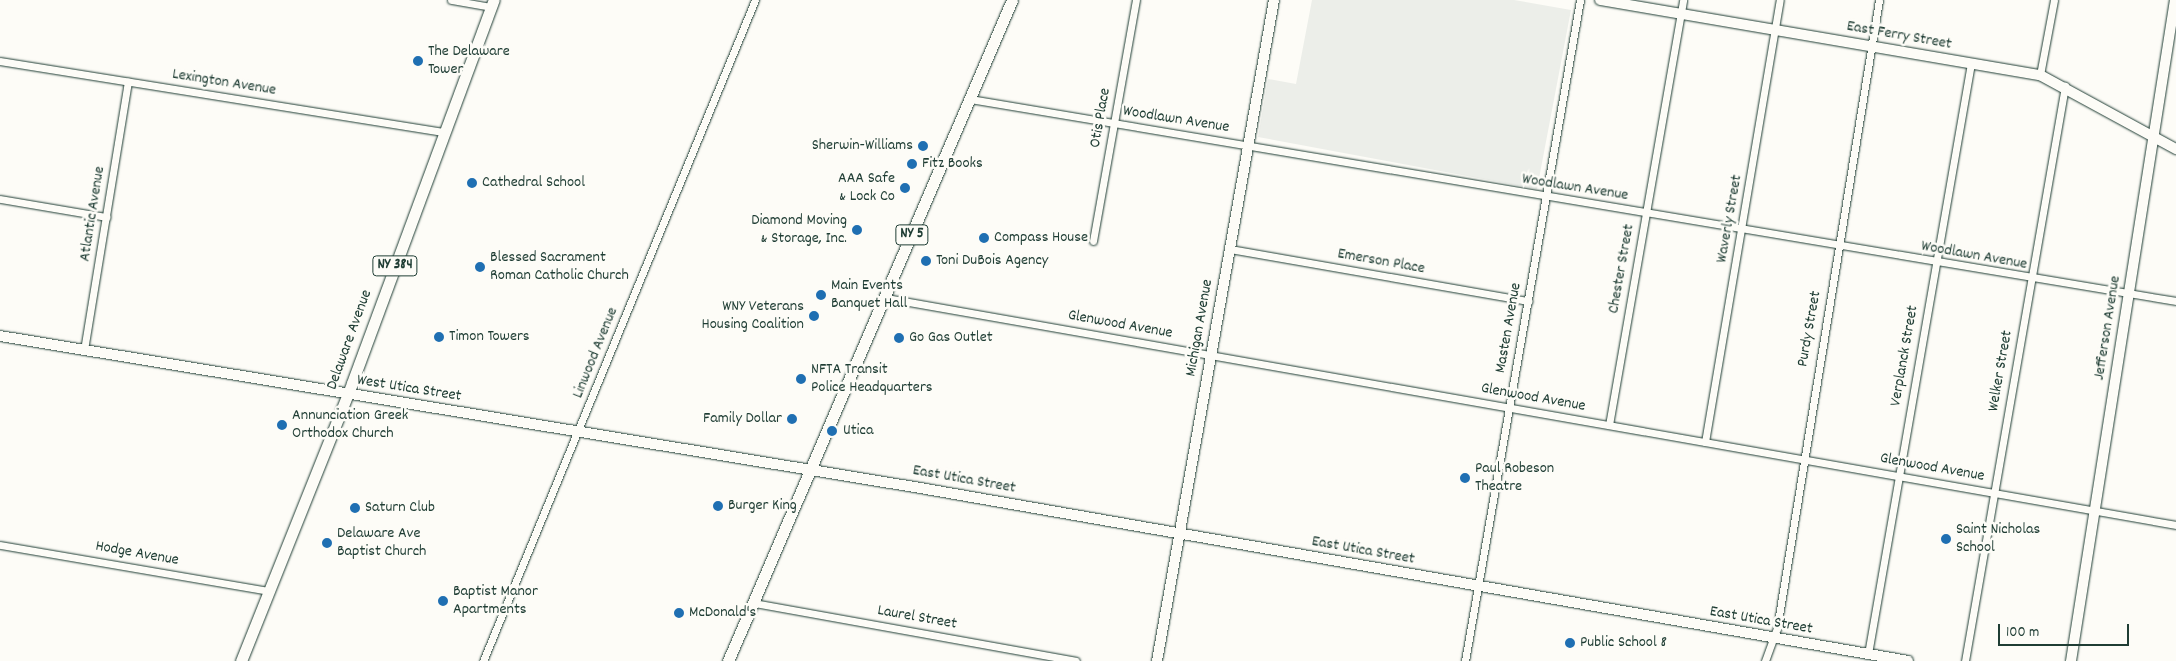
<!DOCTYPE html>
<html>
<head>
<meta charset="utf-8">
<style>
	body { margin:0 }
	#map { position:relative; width:2176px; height:661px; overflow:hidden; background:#fdfcf7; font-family:Dekko,sans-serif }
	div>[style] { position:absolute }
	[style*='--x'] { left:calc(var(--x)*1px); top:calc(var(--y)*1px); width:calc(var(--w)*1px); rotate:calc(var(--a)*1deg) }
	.built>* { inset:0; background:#eceee9 }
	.roads { filter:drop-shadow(0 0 1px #1f3d34) drop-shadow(0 0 1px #1f3d34) }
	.street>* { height:7px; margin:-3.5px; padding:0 3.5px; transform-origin:3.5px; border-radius:3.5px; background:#fdfcf7 }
	.secondary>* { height:10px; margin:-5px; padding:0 5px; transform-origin:5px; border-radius:5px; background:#fdfcf7 }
	.primary>* { height:11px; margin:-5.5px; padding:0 5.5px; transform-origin:5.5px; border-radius:5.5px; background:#fdfcf7 }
	.dots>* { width:14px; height:14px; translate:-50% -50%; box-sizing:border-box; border:2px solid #fdfcf7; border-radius:50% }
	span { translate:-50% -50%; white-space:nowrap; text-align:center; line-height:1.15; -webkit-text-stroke:5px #fdfcf7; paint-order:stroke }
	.shield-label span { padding:1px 4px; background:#fdfcf7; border:1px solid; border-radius:4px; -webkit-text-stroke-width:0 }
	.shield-label { font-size:15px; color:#1f3d34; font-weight:700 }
	.street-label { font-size:16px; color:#1f3d34 }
	.poi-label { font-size:16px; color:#1f3d34 }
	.left { translate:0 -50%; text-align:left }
	.right { translate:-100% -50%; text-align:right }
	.scale { position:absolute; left:1998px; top:624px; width:131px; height:22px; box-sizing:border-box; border:2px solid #1f3d34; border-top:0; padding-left:6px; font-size:15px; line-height:18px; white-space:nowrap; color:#1f3d34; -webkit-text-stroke:4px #fdfcf7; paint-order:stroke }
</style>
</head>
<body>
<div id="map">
	<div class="built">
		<i style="clip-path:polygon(1312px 0,1514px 0,1571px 10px,1537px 189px,1258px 137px,1268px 79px,1296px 84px)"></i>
	</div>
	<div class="roads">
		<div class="street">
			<i style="--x:451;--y:0;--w:41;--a:9.9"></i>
			<i style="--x:0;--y:61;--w:450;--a:9.1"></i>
			<i style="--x:2040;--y:75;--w:76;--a:-79.4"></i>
			<i style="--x:970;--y:99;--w:1223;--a:9.51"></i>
			<i style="--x:0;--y:199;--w:108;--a:9.6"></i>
			<i style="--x:1093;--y:241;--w:245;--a:-79.9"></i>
			<i style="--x:1230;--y:249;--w:303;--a:9.9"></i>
			<i style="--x:886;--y:298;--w:1310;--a:9.98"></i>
			<i style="--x:84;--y:350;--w:272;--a:-80.7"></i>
			<i style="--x:1609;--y:425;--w:431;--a:-80.1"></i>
			<i style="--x:1705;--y:442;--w:448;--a:-80.4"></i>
			<i style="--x:0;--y:545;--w:273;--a:9.7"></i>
			<i style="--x:754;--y:603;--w:327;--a:10.2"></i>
			<i style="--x:1868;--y:654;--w:600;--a:-80.11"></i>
			<i style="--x:483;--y:661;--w:715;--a:-67.63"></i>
			<i style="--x:1465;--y:661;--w:671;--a:-80.13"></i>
			<i style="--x:1765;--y:661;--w:35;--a:-70"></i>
			<i style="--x:1777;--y:628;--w:636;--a:-80.77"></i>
			<i style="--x:1965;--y:661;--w:584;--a:-80.13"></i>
		</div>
		<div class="secondary">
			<i style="--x:1600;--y:0;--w:446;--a:9.7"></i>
			<i style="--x:2040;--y:75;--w:155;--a:28.6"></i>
			<i style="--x:0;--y:336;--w:939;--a:9.38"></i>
			<i style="--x:926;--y:489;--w:997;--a:9.93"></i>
			<i style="--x:1157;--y:661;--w:671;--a:-79.96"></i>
			<i style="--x:2071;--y:661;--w:669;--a:-81.06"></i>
		</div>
		<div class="primary">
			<i style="--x:241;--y:661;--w:299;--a:-68.2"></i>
			<i style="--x:352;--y:383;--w:408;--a:-69.7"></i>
			<i style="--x:728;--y:661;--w:719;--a:-66.75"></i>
		</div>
	</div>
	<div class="dots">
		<i style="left:418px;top:61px;background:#1f6fb2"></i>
		<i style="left:923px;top:146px;background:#1f6fb2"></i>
		<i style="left:912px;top:164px;background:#1f6fb2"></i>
		<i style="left:472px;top:183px;background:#1f6fb2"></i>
		<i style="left:905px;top:188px;background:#1f6fb2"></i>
		<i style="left:857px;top:230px;background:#1f6fb2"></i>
		<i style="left:984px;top:238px;background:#1f6fb2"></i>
		<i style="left:926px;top:261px;background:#1f6fb2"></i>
		<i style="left:480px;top:267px;background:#1f6fb2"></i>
		<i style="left:821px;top:295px;background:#1f6fb2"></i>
		<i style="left:814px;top:316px;background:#1f6fb2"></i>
		<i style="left:439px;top:337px;background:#1f6fb2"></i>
		<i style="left:899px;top:338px;background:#1f6fb2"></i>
		<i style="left:801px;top:379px;background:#1f6fb2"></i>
		<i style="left:792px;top:419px;background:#1f6fb2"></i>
		<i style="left:282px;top:425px;background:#1f6fb2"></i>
		<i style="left:832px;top:431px;background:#1f6fb2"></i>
		<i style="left:1465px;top:478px;background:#1f6fb2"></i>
		<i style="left:718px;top:506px;background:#1f6fb2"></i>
		<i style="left:355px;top:508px;background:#1f6fb2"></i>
		<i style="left:1946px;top:539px;background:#1f6fb2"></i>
		<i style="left:327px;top:543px;background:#1f6fb2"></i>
		<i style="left:443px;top:601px;background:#1f6fb2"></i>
		<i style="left:679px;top:613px;background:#1f6fb2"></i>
		<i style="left:1570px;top:643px;background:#1f6fb2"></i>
	</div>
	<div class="shield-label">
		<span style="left:912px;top:235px">NY 5</span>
		<span style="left:395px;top:266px">NY 384</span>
	</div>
	<div class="street-label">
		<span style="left:1899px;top:36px;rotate:10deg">East Ferry Street</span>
		<span style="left:224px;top:83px;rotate:9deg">Lexington Avenue</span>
		<span style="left:1101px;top:118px;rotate:-80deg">Otis Place</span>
		<span style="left:1176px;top:120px;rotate:9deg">Woodlawn Avenue</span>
		<span style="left:1575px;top:188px;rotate:9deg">Woodlawn Avenue</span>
		<span style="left:93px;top:214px;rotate:-81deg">Atlantic Avenue</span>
		<span style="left:1730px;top:219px;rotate:-80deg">Waverly Street</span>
		<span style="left:1974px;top:256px;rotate:10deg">Woodlawn Avenue</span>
		<span style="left:1381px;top:262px;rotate:10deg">Emerson Place</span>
		<span style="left:1622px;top:269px;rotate:-80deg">Chester Street</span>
		<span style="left:1120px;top:325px;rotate:10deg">Glenwood Avenue</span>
		<span style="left:1200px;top:328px;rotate:-80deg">Michigan Avenue</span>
		<span style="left:1509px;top:328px;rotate:-80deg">Masten Avenue</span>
		<span style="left:2108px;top:328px;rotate:-81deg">Jefferson Avenue</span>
		<span style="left:1810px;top:329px;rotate:-80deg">Purdy Street</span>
		<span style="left:350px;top:340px;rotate:-70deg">Delaware Avenue</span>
		<span style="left:596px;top:353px;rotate:-68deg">Linwood Avenue</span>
		<span style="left:1905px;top:356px;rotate:-80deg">Verplanck Street</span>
		<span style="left:2001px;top:371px;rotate:-80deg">Welker Street</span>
		<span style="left:409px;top:389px;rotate:9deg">West Utica Street</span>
		<span style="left:1533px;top:398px;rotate:10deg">Glenwood Avenue</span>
		<span style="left:1932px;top:468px;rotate:10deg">Glenwood Avenue</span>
		<span style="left:964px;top:480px;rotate:10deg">East Utica Street</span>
		<span style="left:1363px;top:551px;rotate:10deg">East Utica Street</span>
		<span style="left:137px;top:554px;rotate:10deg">Hodge Avenue</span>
		<span style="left:917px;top:618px;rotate:10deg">Laurel Street</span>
		<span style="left:1761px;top:621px;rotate:10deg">East Utica Street</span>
	</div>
	<div class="poi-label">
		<span class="left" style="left:428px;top:61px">The Delaware<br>Tower</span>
		<span class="right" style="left:913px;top:146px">Sherwin-Williams</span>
		<span class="left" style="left:922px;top:164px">Fitz Books</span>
		<span class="right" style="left:895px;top:188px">AAA Safe<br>&amp; Lock Co</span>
		<span class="left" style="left:482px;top:183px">Cathedral School</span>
		<span class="right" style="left:847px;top:230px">Diamond Moving<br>&amp; Storage, Inc.</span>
		<span class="left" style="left:994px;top:238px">Compass House</span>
		<span class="left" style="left:490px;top:267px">Blessed Sacrament<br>Roman Catholic Church</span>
		<span class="left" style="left:936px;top:261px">Toni DuBois Agency</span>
		<span class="left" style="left:831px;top:295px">Main Events<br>Banquet Hall</span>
		<span class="right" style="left:804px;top:316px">WNY Veterans<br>Housing Coalition</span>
		<span class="left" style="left:449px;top:337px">Timon Towers</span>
		<span class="left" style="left:909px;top:338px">Go Gas Outlet</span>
		<span class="left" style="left:811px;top:379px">NFTA Transit<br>Police Headquarters</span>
		<span class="left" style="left:292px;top:425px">Annunciation Greek<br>Orthodox Church</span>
		<span class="right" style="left:782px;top:419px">Family Dollar</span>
		<span class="left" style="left:843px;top:431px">Utica</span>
		<span class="left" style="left:1475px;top:478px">Paul Robeson<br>Theatre</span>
		<span class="left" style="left:728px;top:506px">Burger King</span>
		<span class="left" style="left:365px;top:508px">Saturn Club</span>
		<span class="left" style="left:1956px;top:539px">Saint Nicholas<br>School</span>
		<span class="left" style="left:337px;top:543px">Delaware Ave<br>Baptist Church</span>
		<span class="left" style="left:453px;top:601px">Baptist Manor<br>Apartments</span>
		<span class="left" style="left:689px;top:613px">McDonald's</span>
		<span class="left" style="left:1580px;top:643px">Public School 8</span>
	</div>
	<div class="scale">100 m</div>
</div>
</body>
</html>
